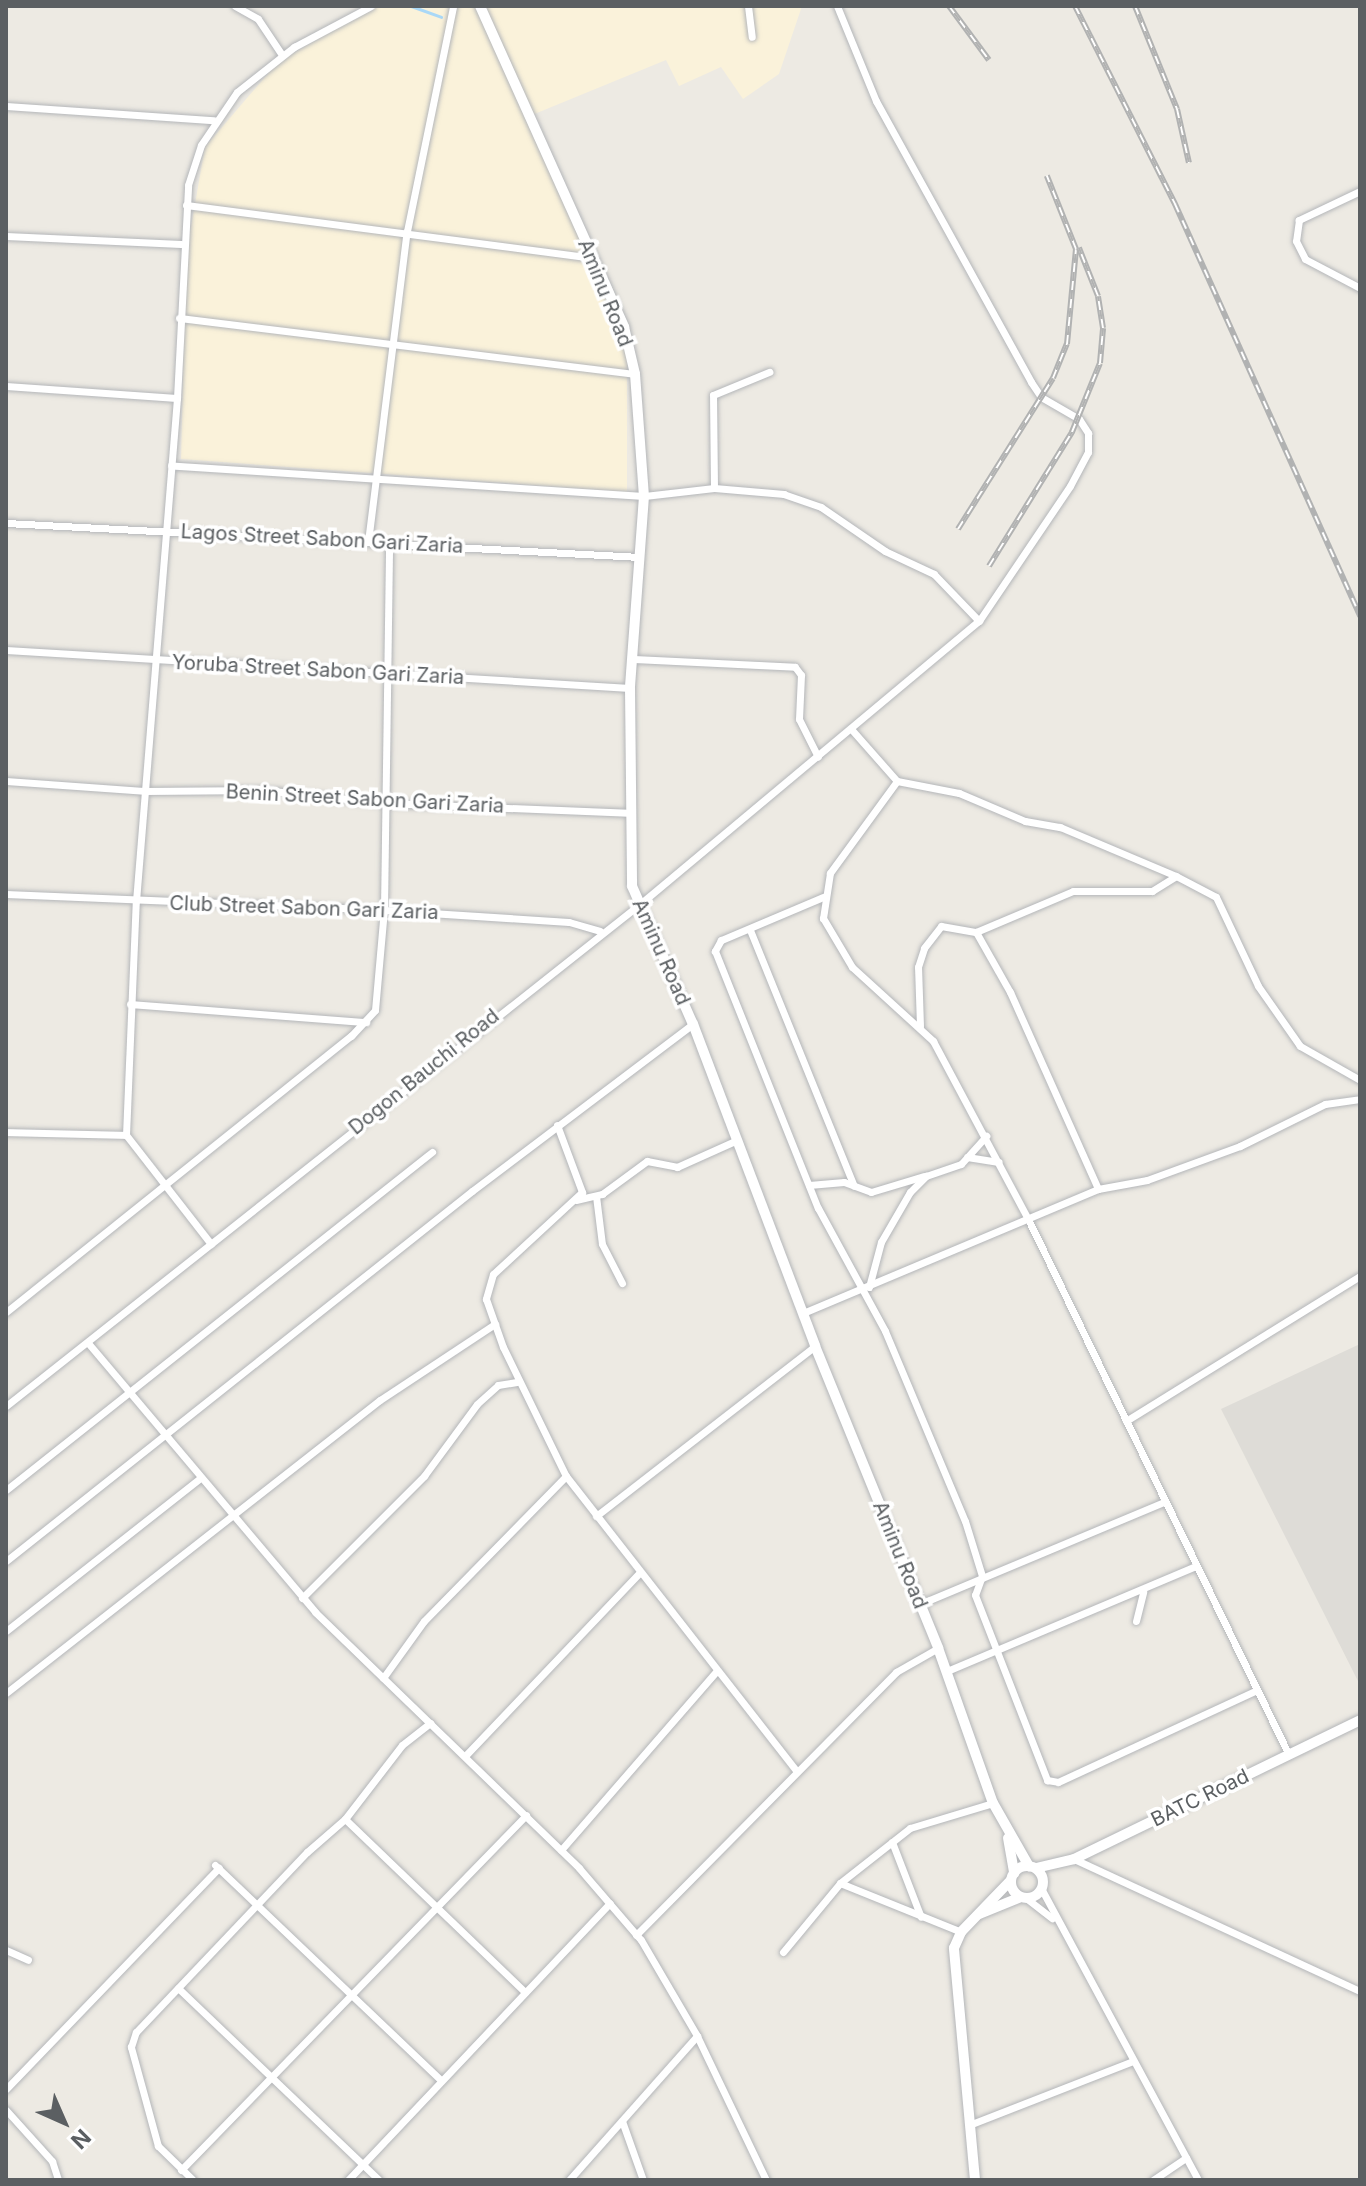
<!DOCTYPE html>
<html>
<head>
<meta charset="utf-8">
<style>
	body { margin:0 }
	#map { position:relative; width:1366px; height:2186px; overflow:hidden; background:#edeae3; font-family:Inter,sans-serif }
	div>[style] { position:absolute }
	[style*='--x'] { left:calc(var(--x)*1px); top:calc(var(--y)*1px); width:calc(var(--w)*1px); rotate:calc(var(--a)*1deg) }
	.commercial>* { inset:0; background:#faf2da }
	.industrial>* { inset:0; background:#dedcd7 }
	.stream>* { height:3px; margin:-1.5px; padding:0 1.5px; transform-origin:1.5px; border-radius:1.5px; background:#a9d8f7 }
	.roads { filter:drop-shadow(0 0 2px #b4b6b9) drop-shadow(0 0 2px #b4b6b9) }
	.street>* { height:7px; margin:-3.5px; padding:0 3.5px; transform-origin:3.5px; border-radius:3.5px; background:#fff }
	.secondary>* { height:10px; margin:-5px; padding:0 5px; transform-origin:5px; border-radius:5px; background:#fff }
	.secondary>.ring { margin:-5px; padding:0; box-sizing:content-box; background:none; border:10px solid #fff; border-radius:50% }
	.rail>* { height:6px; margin-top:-3px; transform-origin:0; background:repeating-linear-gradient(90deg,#fff 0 9px,#b1b2b2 0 18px); box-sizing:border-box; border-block:2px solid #b1b2b2 }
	span { translate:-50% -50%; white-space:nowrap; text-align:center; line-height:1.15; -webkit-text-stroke:7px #fff; paint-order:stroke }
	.street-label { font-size:20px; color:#5b5f62 }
	.frame { position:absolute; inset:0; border:8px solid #5b5f62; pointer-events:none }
	.north { position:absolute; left:24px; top:2082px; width:80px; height:80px; -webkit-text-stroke:6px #fff; paint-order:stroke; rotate:135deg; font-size:22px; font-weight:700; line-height:32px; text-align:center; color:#5b5f62 }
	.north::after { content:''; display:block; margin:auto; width:28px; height:36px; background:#5b5f62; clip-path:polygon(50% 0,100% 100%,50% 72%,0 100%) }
</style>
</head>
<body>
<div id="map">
	<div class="commercial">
		<i style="clip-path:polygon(375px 6px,802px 6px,779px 74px,743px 99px,721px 67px,679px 86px,666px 60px,532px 115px,627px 350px,627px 492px,181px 459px,186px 255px,205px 147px,278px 62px)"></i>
	</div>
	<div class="industrial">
		<i style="clip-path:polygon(1360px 1344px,1360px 1685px,1221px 1409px)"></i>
	</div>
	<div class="stream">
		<i style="--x:411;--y:6;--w:32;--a:20"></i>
	</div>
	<div class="roads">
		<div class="street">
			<i style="--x:235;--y:6;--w:26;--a:29"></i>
			<i style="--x:258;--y:19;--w:43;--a:56.3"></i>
			<i style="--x:748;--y:6;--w:31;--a:83"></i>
			<i style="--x:837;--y:6;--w:103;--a:67.7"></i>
			<i style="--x:876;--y:101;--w:321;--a:61.1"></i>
			<i style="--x:1031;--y:382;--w:18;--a:56"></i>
			<i style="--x:1041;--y:397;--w:44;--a:30.1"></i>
			<i style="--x:1079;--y:419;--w:17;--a:57"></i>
			<i style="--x:1088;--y:433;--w:19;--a:90"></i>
			<i style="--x:1088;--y:452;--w:38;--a:118"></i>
			<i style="--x:1070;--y:486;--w:163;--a:124"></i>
			<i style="--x:6;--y:106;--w:208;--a:3.9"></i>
			<i style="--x:1360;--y:191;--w:68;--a:154.6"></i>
			<i style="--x:1299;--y:220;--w:21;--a:98"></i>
			<i style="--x:1296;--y:241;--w:20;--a:63"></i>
			<i style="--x:1305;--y:259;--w:62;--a:27.8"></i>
			<i style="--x:186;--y:205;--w:409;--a:7.4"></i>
			<i style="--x:6;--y:236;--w:175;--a:2.6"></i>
			<i style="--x:179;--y:318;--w:459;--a:7"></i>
			<i style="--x:6;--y:386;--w:171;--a:4"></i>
			<i style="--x:714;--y:488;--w:93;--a:-90.6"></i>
			<i style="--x:713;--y:395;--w:61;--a:-22.3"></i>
			<i style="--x:6;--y:523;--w:634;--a:3.07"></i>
			<i style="--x:368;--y:542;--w:313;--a:-82.9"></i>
			<i style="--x:407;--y:231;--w:230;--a:-78.4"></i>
			<i style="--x:6;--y:650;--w:625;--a:3.48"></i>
			<i style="--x:634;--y:659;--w:161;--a:2.8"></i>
			<i style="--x:795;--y:667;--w:10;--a:53"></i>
			<i style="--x:801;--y:675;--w:44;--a:92.6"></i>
			<i style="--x:799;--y:719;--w:42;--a:63.4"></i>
			<i style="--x:852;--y:730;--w:68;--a:48.6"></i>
			<i style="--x:897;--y:781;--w:114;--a:126.1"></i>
			<i style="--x:830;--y:873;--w:46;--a:98.8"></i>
			<i style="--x:823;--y:918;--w:57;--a:59.4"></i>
			<i style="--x:852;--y:967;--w:110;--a:42.4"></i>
			<i style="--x:933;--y:1041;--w:202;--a:61.9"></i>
			<i style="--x:1028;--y:1219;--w:596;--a:64.04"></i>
			<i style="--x:6;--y:781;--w:138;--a:4.1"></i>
			<i style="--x:144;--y:791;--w:119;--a:-0.5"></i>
			<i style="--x:263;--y:790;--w:122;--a:6.1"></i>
			<i style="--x:384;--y:803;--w:244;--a:2.3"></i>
			<i style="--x:897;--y:781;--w:63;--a:11"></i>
			<i style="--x:959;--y:793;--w:72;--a:23"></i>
			<i style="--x:1025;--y:821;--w:36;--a:10"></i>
			<i style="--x:1060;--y:827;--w:126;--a:22.9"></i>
			<i style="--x:6;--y:894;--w:378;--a:2.4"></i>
			<i style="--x:384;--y:910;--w:185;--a:3.7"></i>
			<i style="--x:569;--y:922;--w:32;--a:16"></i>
			<i style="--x:823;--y:897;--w:111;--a:157.1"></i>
			<i style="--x:721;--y:940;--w:13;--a:119"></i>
			<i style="--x:715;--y:951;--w:277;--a:68.2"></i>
			<i style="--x:818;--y:1208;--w:140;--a:61.4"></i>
			<i style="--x:885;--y:1331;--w:206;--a:67.2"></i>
			<i style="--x:965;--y:1521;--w:58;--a:72.8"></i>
			<i style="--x:982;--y:1576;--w:20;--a:110"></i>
			<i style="--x:975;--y:1595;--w:199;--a:68.7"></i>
			<i style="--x:1047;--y:1780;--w:11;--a:10"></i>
			<i style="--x:1058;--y:1782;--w:219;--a:-24.8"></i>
			<i style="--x:750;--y:930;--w:276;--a:67.9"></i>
			<i style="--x:976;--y:932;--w:105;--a:-22.9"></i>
			<i style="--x:1073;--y:891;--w:79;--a:0"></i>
			<i style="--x:1152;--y:891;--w:28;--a:-32"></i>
			<i style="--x:1176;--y:876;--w:45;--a:27.7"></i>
			<i style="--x:1216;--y:897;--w:98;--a:64.7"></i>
			<i style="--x:1258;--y:986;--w:73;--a:55"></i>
			<i style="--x:1300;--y:1046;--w:69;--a:29.5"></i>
			<i style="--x:130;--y:1004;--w:237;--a:4.4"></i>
			<i style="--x:920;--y:1026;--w:59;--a:-91.9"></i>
			<i style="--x:918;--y:967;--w:20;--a:-72"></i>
			<i style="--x:924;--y:948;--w:28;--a:-52"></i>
			<i style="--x:941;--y:926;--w:36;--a:10"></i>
			<i style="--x:976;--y:932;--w:69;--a:60.5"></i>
			<i style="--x:1010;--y:992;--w:216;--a:65.9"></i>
			<i style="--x:557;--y:1125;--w:72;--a:69.5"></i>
			<i style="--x:582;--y:1192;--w:121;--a:137.3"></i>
			<i style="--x:493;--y:1274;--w:26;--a:106"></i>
			<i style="--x:486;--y:1299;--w:51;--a:70.5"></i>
			<i style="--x:503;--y:1347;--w:144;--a:64"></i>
			<i style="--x:566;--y:1476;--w:373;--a:52"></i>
			<i style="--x:6;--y:1132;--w:120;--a:1.4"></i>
			<i style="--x:967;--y:1157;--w:32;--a:9"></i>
			<i style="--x:809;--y:1185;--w:35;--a:-5"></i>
			<i style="--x:844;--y:1182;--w:29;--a:20"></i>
			<i style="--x:871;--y:1192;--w:55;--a:-16.8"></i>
			<i style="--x:596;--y:1196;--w:48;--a:82.9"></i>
			<i style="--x:602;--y:1244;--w:44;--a:62.9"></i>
			<i style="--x:576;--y:1200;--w:27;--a:-13"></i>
			<i style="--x:602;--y:1194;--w:56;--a:-36.3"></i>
			<i style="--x:647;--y:1161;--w:31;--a:11"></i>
			<i style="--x:677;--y:1167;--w:66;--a:-24.2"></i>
			<i style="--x:211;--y:1244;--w:138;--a:-127.9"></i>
			<i style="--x:126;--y:1135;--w:234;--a:-87.6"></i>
			<i style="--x:136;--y:901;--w:505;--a:-85.34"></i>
			<i style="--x:177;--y:398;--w:213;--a:-87"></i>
			<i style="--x:188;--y:185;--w:42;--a:-72"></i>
			<i style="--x:201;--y:145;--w:64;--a:-55.8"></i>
			<i style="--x:237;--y:92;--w:73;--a:-38.3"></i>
			<i style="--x:294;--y:47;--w:87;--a:-28"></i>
			<i style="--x:869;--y:1287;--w:47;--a:-75.1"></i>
			<i style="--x:881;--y:1242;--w:58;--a:-59.9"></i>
			<i style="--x:910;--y:1192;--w:23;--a:-45"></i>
			<i style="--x:926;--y:1176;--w:37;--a:-19"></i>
			<i style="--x:961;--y:1164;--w:38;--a:-48"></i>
			<i style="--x:6;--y:1312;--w:442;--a:-38.7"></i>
			<i style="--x:351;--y:1036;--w:35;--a:-47"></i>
			<i style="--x:375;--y:1010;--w:100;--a:-84.9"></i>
			<i style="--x:384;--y:910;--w:367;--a:-89.2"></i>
			<i style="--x:803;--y:1313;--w:320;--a:-22.8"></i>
			<i style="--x:1098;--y:1189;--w:50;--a:-10.4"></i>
			<i style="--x:1147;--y:1180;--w:99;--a:-20.1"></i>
			<i style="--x:1240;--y:1146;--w:95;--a:-26.3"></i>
			<i style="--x:1325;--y:1104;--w:35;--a:-8"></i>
			<i style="--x:88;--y:1343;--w:352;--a:49.8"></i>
			<i style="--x:315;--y:1612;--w:368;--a:44.1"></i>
			<i style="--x:579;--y:1868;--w:95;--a:49.3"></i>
			<i style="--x:641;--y:1940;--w:111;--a:59.7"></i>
			<i style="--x:697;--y:2036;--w:160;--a:64.4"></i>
			<i style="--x:6;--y:1406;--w:809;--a:-38.37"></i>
			<i style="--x:640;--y:904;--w:442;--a:-39.9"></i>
			<i style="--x:979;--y:621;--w:65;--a:-133.8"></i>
			<i style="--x:934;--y:574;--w:54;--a:-154.9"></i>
			<i style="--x:885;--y:551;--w:78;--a:-145.5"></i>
			<i style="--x:821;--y:507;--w:39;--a:-161"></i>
			<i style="--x:784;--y:494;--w:70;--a:-175.1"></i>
			<i style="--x:714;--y:488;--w:70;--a:173.5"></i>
			<i style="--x:644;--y:496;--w:474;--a:-176.3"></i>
			<i style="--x:1126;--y:1421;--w:275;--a:-31.8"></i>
			<i style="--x:6;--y:1490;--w:544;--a:-38.43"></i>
			<i style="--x:596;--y:1516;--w:277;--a:-37.8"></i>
			<i style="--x:6;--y:1561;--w:595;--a:-38.45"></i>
			<i style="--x:472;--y:1191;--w:277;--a:-37.1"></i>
			<i style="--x:302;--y:1598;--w:173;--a:-45"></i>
			<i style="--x:424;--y:1476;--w:89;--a:-53.6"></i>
			<i style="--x:477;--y:1404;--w:28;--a:-42"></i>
			<i style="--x:498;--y:1385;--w:19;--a:-9"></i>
			<i style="--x:920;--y:1604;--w:264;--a:-22.7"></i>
			<i style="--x:1136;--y:1621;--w:30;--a:-76"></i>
			<i style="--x:6;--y:1631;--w:246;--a:-38.2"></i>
			<i style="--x:947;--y:1671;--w:270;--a:-22.9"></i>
			<i style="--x:383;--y:1678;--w:70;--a:-54.3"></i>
			<i style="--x:424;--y:1621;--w:203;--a:-45.6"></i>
			<i style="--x:6;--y:1693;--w:475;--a:-38.1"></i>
			<i style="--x:380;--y:1400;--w:138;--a:-33.5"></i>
			<i style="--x:465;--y:1756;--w:253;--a:-46.4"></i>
			<i style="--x:345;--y:1819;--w:250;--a:43.9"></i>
			<i style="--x:892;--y:1842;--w:80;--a:68.9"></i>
			<i style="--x:561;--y:1850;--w:236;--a:-49"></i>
			<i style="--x:1074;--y:1859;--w:315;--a:24.8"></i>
			<i style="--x:215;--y:1865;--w:312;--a:43.6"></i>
			<i style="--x:840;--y:1883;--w:131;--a:22"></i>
			<i style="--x:1042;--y:1890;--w:329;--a:61.7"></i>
			<i style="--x:1026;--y:1898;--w:33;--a:38"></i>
			<i style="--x:636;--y:1935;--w:370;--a:-45.3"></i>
			<i style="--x:896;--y:1672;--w:48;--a:-29.7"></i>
			<i style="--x:6;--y:1950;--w:24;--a:24"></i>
			<i style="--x:783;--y:1952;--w:89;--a:-50.4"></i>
			<i style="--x:840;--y:1883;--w:89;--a:-38.2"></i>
			<i style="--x:910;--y:1828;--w:87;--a:-16.8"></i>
			<i style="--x:178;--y:1988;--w:278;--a:43.7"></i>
			<i style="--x:6;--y:2089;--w:307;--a:-46.1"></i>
			<i style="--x:6;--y:2110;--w:69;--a:48"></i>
			<i style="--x:52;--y:2161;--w:20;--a:72"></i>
			<i style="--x:622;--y:2121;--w:63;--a:70.4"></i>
			<i style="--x:969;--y:2125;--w:176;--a:-21.3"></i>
			<i style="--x:181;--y:2170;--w:495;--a:-45.8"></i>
			<i style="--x:193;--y:2180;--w:49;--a:-135.8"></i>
			<i style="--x:158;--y:2146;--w:103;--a:-105.3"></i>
			<i style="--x:131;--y:2047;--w:16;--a:-72"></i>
			<i style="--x:136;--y:2032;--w:248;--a:-46.5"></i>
			<i style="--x:307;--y:1852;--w:50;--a:-41"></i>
			<i style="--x:345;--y:1819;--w:93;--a:-52.4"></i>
			<i style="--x:402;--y:1745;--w:36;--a:-38"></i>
			<i style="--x:348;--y:2180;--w:381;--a:-46.6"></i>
			<i style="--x:569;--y:2180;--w:193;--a:-48.4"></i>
			<i style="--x:1153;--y:2180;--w:40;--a:-34"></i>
		</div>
		<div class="secondary">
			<i style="--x:480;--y:6;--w:352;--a:65.8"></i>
			<i style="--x:624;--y:327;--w:48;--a:76.8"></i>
			<i style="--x:635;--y:374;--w:122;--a:85.8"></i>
			<i style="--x:644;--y:496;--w:193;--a:94.2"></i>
			<i style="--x:630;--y:688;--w:198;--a:89.4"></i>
			<i style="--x:632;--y:886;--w:151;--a:66.2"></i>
			<i style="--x:693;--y:1024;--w:344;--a:69.2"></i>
			<i style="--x:815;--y:1346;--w:326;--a:67.8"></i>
			<i style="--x:938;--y:1648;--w:164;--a:70.5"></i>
			<i style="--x:993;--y:1803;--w:73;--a:60.3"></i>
			<i style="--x:1008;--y:1838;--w:36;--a:80"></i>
			<i class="ring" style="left:1011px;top:1866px;width:22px;height:22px"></i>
			<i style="--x:1036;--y:1868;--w:39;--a:-13"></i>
			<i style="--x:1074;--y:1859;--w:318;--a:-25.9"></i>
			<i style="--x:979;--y:1914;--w:45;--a:-22"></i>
			<i style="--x:975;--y:2180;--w:233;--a:-95.2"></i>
			<i style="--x:954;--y:1948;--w:17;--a:-66"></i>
			<i style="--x:961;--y:1932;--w:72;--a:-46.1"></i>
		</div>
	</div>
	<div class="rail">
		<i style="--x:949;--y:6;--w:67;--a:53.5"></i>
		<i style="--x:1075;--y:6;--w:222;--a:63.2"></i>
		<i style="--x:1175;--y:204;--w:452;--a:65.8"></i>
		<i style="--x:1135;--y:6;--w:111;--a:67.8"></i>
		<i style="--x:1177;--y:109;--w:55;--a:77.5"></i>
		<i style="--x:958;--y:529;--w:178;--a:-57.8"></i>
		<i style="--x:1053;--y:378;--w:37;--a:-68"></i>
		<i style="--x:1067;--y:344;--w:95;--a:-84.6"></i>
		<i style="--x:1076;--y:249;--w:79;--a:-111.7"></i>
		<i style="--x:989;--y:566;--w:158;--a:-58.2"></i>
		<i style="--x:1072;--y:432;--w:74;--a:-67.9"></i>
		<i style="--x:1100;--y:363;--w:35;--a:-85"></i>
		<i style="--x:1103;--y:328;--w:32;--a:-99"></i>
		<i style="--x:1098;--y:296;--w:52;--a:-111.6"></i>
	</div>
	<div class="street-label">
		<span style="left:605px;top:293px;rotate:68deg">Aminu Road</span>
		<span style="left:322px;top:539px;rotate:3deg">Lagos Street Sabon Gari Zaria</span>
		<span style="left:318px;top:670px;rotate:3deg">Yoruba Street Sabon Gari Zaria</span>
		<span style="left:365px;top:799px;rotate:3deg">Benin Street Sabon Gari Zaria</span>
		<span style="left:304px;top:908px;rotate:2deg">Club Street Sabon Gari Zaria</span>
		<span style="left:661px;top:952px;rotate:66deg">Aminu Road</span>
		<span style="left:424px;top:1072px;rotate:-39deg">Dogon Bauchi Road</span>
		<span style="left:900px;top:1555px;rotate:68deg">Aminu Road</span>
		<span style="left:1200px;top:1798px;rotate:-26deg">BATC Road</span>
	</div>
	<div class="frame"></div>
	<div class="north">N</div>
</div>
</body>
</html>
